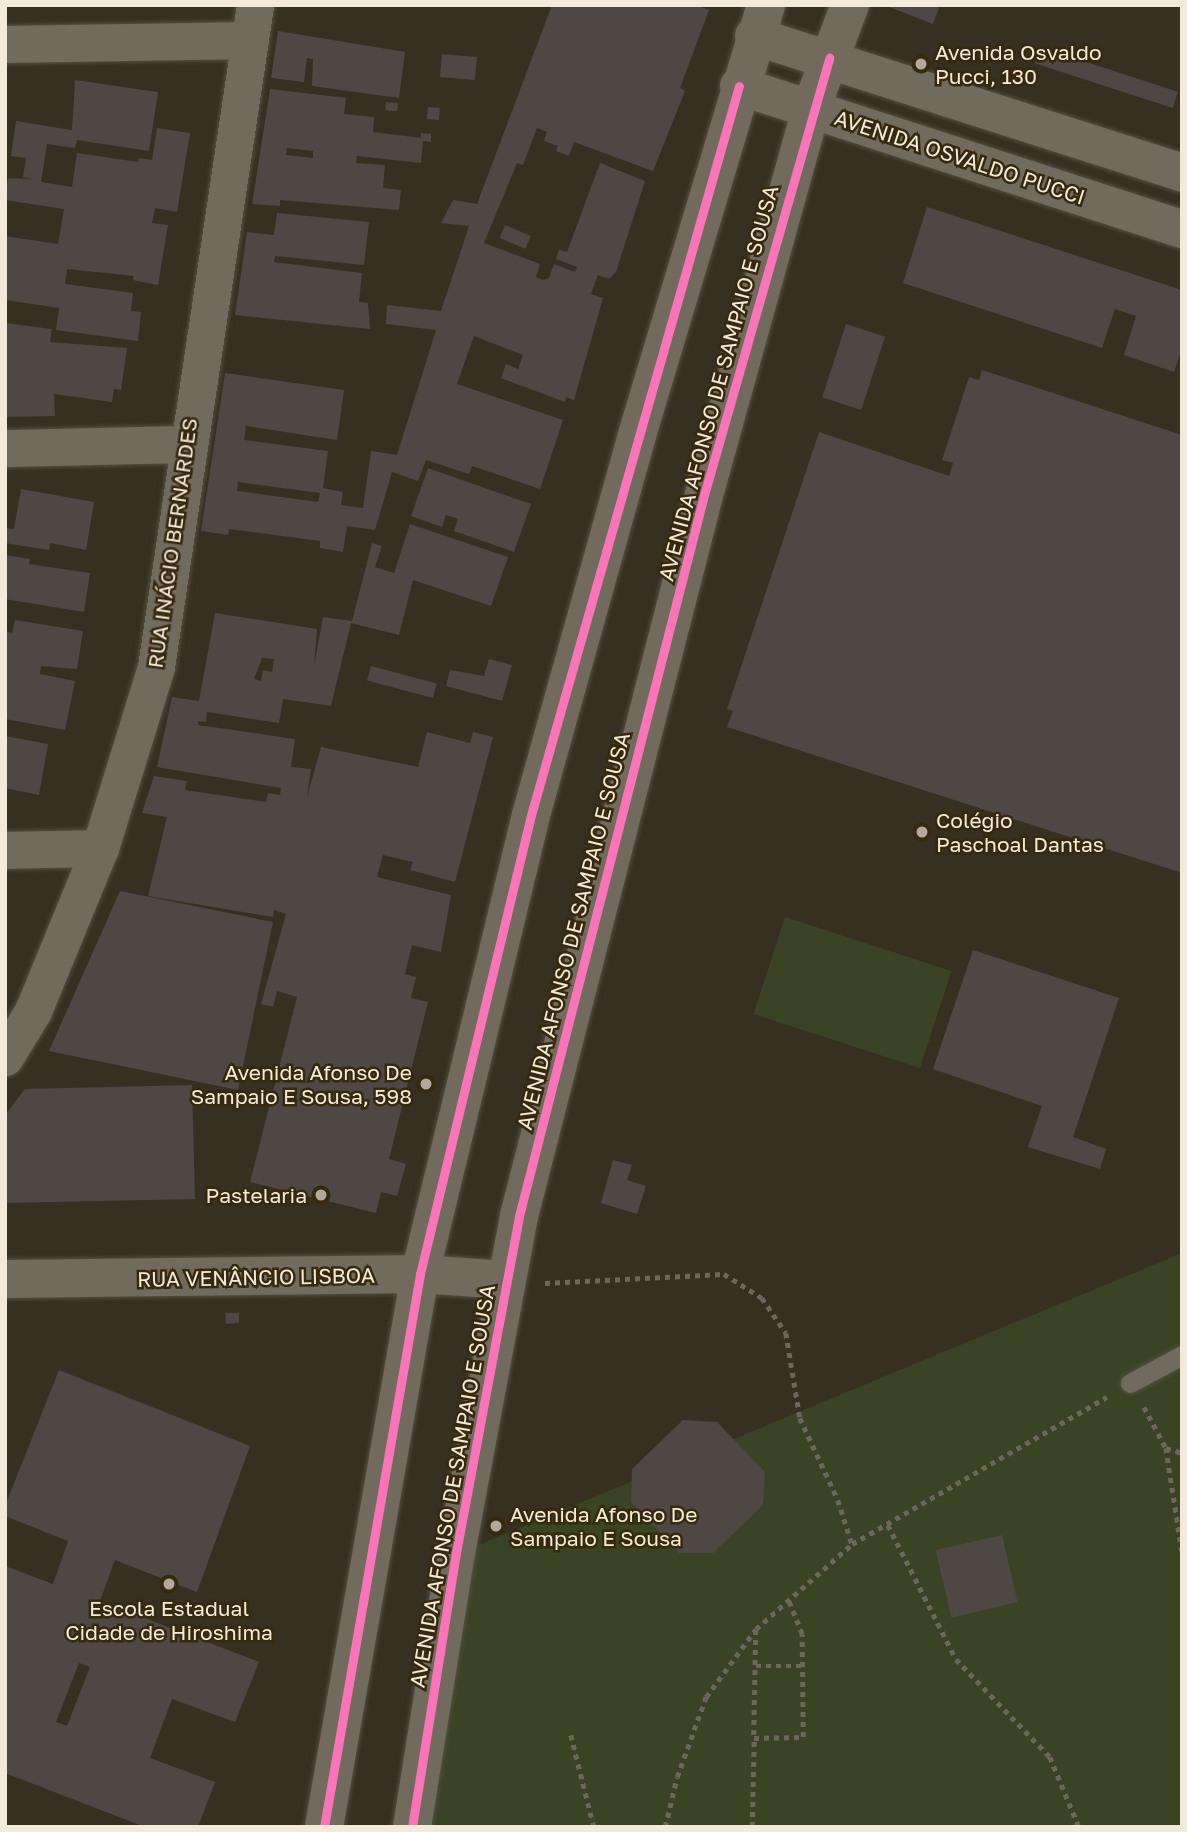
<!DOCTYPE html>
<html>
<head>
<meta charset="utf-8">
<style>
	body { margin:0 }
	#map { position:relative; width:1187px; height:1832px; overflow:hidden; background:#373021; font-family:"Golos Text",sans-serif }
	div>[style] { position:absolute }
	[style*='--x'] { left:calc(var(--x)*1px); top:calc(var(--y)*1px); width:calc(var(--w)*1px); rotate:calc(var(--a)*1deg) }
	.green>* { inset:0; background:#3a4424; transform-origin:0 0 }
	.building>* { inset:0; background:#4e4744; transform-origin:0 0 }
	.path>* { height:4.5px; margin-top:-2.25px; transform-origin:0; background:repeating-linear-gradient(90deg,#6c665c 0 5px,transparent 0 10px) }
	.roads { filter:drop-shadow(0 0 2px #554e41) drop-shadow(0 0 2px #554e41) }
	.lane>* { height:19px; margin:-9.5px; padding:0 9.5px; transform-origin:9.5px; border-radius:9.5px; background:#716b5e }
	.street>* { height:37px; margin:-18.5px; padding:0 18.5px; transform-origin:18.5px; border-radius:18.5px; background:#716b5e }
	.secondary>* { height:38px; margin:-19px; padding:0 19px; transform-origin:19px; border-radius:19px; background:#716b5e }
	.cycleway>* { height:9px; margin:-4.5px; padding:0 4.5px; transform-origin:4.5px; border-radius:4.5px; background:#fb73b8 }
	.dots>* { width:19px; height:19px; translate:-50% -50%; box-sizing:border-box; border:4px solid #37290c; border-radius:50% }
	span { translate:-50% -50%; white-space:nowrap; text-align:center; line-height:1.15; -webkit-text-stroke:5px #37290c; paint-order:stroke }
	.poi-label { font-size:21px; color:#f3eada }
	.left { translate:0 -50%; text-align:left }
	.right { translate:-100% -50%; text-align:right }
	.street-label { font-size:21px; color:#f3eada }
	.frame { position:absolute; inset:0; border:7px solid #f3eada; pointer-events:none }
</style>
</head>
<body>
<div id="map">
	<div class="green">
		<i style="left:785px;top:917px;width:175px;height:102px;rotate:18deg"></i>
		<i style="clip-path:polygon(1182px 1253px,1182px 1827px,431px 1827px,469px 1549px)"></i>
	</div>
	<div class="building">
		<i style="clip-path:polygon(evenodd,552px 5px,697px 5px,709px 10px,680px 88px,685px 91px,653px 171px,574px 142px,569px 156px,556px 151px,558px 146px,544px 141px,547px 132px,537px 128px,523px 165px,517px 163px,484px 243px,540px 264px,536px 277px,543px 280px,549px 278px,554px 264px,575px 272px,577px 267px,556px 259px,559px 250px,567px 252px,600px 163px,645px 181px,616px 272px,609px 279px,598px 275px,591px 294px,603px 298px,574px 400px,566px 397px,565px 402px,501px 378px,506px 364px,518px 369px,523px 355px,474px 336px,457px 384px,563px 420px,540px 489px,472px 466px,469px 474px,426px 460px,418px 481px,392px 472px,375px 530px,347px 526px,343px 552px,320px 548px,320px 541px,229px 529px,228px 535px,201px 531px,225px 373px,344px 390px,337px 440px,246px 426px,244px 440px,328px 451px,323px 488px,343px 492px,341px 505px,363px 508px,371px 451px,397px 455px,436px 330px,386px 324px,387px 305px,441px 311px,469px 226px,441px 223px,453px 200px,477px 204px,552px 5px,238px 482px,320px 493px,318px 502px,237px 491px,238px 482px)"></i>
		<i style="clip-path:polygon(884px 5px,940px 5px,933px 24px)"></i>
		<i style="clip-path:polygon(278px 31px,405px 52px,399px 98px,312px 86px,313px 59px,307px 58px,304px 82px,271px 78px)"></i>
		<i style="left:1040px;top:47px;width:145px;height:17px;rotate:18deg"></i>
		<i style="left:442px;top:54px;width:35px;height:23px;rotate:5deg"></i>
		<i style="clip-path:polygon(75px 80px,158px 92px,149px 151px,77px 140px,75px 148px,47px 144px,41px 182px,72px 187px,77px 153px,138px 162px,139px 158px,152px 160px,157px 128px,190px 133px,177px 212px,155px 208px,152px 223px,168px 225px,158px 285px,133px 280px,134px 276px,67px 269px,65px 284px,133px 293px,131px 311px,141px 312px,138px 341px,56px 330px,59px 308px,5px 300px,5px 236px,58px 244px,64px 209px,5px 200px,8px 178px,34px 179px,23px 177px,26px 158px,11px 156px,16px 121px,72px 130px)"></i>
		<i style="clip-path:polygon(evenodd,270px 89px,346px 98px,344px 114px,374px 117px,373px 132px,421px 138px,421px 133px,431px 134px,431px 142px,423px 141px,421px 163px,357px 156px,356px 163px,385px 165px,383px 188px,401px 190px,399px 210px,280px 200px,280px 206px,252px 204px,270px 89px,287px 148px,313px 151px,313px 158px,286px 155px,287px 148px)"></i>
		<i style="left:386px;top:102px;width:12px;height:8px;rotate:5deg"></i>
		<i style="left:428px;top:107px;width:12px;height:12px;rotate:5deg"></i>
		<i style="clip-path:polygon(927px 207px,1182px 290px,1182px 348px,1174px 372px,1124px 355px,1136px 316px,1115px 309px,1102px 348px,903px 283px)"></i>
		<i style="clip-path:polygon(277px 213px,369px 222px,364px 265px,275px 256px,274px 262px,362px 273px,359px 302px,368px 303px,370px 329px,235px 315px,247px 232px,274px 235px)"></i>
		<i style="left:505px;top:225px;width:28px;height:14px;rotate:23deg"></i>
		<i style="clip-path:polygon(5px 323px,52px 329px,50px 342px,127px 348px,121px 390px,114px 389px,112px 402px,54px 394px,55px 416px,5px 417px)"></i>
		<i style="left:846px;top:324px;width:41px;height:77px;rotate:18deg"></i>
		<i style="clip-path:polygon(982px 370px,1182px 435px,1182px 873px,727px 727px,733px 711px,727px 709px,819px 432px,949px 476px,953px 463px,942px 460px,969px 377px,979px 380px)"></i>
		<i style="clip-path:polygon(428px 468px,531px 504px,514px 552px,454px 531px,458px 519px,446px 515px,442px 527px,411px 516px)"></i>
		<i style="clip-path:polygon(21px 489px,94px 502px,86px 550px,50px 543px,49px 550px,5px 543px,5px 528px,14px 529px)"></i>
		<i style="clip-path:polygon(evenodd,410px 524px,508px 557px,491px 606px,413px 580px,399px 635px,351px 623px,331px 706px,283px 699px,279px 723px,207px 712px,206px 722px,198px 721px,198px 725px,295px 739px,291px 767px,311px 769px,307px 797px,321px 747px,418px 767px,427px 732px,470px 743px,473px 732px,493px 737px,455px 882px,410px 870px,413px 862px,383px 855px,377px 877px,451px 895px,441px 952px,412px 945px,405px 974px,416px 977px,411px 998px,428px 1002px,389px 1159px,406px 1164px,397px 1196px,381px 1192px,376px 1213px,250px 1182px,297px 997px,277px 991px,273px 1007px,261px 1004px,286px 914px,274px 910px,273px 917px,148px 896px,167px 817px,142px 813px,154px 776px,187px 781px,185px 790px,266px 802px,268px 793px,280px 795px,281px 788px,157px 767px,172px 697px,199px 701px,215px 613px,317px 629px,314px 666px,323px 617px,352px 621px,372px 543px,382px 546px,375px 567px,394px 573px,410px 524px,262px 658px,274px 659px,272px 672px,263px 670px,261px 681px,254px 679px,262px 658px)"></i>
		<i style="clip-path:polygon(5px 555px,30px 559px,29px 564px,90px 573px,84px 612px,5px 599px)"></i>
		<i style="clip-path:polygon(15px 620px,83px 631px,77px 669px,41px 666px,40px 674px,75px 681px,65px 730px,5px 719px,5px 631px,12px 633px)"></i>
		<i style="clip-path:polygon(489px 659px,512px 665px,502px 701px,446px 686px,450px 670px,484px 676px)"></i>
		<i style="left:371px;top:666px;width:68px;height:15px;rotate:15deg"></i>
		<i style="clip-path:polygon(5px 736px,48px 744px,39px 795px,5px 788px)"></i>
		<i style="clip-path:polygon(120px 891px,273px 922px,238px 1090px,49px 1051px)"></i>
		<i style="clip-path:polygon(973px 950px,1119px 998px,1073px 1137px,1106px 1149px,1100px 1169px,1028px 1147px,1042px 1106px,933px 1069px)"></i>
		<i style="clip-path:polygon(192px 1085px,195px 1199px,5px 1203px,5px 1115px,25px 1089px)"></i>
		<i style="clip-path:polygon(613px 1160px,632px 1165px,627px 1180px,646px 1186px,637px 1214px,601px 1203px)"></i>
		<i style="clip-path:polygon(225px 1313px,239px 1313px,239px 1323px,226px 1324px)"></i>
		<i style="clip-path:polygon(evenodd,59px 1370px,250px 1446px,197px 1592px,115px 1560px,100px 1601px,259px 1662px,235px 1722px,172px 1699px,150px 1758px,215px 1782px,198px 1827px,145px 1827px,5px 1773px,5px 1566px,53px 1584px,68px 1541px,5px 1516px,5px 1506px,59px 1370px,79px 1663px,90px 1667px,67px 1726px,56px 1722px,79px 1663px)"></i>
		<i style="clip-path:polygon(683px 1420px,717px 1422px,765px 1472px,763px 1505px,713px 1553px,679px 1553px,631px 1502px,632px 1469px)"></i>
		<i style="left:1002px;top:1535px;width:69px;height:68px;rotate:77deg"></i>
	</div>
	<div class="path">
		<i style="--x:545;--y:1283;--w:179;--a:-2.9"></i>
		<i style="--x:724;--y:1274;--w:45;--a:32.3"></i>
		<i style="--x:762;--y:1298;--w:42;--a:55.6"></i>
		<i style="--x:786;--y:1333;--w:86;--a:80.6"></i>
		<i style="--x:800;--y:1418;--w:90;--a:65.1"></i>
		<i style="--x:838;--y:1500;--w:46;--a:72.3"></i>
		<i style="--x:1144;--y:1407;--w:47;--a:61.8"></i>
		<i style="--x:1166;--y:1448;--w:104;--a:81.2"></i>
		<i style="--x:1166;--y:1448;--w:17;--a:17"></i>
		<i style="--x:888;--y:1525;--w:150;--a:63.1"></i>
		<i style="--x:956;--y:1659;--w:136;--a:46.2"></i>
		<i style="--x:1050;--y:1757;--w:76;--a:67.5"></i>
		<i style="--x:756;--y:1630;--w:108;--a:91.1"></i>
		<i style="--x:754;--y:1738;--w:49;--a:-1.2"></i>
		<i style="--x:803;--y:1737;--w:103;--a:-90.6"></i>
		<i style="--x:802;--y:1634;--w:37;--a:-112"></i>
		<i style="--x:756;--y:1666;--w:47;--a:0"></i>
		<i style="--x:571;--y:1735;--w:95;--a:76"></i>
		<i style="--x:665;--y:1827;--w:51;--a:-76.5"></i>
		<i style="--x:677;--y:1777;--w:85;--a:-70.1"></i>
		<i style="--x:706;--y:1697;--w:84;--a:-53.7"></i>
		<i style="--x:756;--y:1629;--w:128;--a:-41.5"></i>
		<i style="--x:852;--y:1544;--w:294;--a:-30"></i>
		<i style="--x:752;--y:1827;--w:89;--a:-88.7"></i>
	</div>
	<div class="roads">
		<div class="lane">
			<i style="--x:1130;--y:1383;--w:59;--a:-28.3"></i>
		</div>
		<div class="street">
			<i style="--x:5;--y:44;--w:245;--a:-0.9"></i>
			<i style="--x:5;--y:448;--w:182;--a:-1.3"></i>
			<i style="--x:5;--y:850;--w:95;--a:-1.2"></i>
			<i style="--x:5;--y:1057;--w:54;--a:-58.7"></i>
			<i style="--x:33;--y:1011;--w:176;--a:-67.7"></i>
			<i style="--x:100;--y:848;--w:189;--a:-72.8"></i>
			<i style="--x:156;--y:667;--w:669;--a:-81.49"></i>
		</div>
		<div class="secondary">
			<i style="--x:754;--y:36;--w:449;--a:17.7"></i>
			<i style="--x:739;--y:86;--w:466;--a:17.9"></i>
			<i style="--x:5;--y:1279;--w:415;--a:-0.7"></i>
			<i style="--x:420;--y:1274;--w:86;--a:4"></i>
			<i style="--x:324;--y:1827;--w:561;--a:-80.15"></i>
			<i style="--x:420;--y:1274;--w:472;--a:-76.4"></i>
			<i style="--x:531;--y:815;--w:395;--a:-74.4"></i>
			<i style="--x:637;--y:435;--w:449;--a:-73.3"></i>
			<i style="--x:412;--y:1827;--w:278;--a:-80.9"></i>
			<i style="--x:456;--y:1553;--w:343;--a:-79.4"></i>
			<i style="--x:519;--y:1216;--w:744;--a:-75.61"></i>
			<i style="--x:704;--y:495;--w:402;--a:-74.5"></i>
			<i style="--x:811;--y:108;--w:110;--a:-69.3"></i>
		</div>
	</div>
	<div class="cycleway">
		<i style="--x:324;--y:1827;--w:561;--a:-80.15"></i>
		<i style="--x:420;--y:1274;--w:472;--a:-76.4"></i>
		<i style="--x:531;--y:815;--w:758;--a:-74.08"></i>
		<i style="--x:412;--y:1827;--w:278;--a:-80.9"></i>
		<i style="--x:456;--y:1553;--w:343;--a:-79.4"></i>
		<i style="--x:519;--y:1216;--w:744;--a:-75.61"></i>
		<i style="--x:704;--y:495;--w:455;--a:-74"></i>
	</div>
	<div class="dots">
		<i style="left:921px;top:64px;background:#b1a999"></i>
		<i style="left:922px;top:832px;background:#b1a999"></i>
		<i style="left:426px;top:1084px;background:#b1a999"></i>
		<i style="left:321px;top:1195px;background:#b1a999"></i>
		<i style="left:496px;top:1526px;background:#b1a999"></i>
		<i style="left:169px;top:1584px;background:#b1a999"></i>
	</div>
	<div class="poi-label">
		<span class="left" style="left:935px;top:64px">Avenida Osvaldo<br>Pucci, 130</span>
		<span class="left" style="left:936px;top:832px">Colégio<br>Paschoal Dantas</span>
		<span class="right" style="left:412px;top:1084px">Avenida Afonso De<br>Sampaio E Sousa, 598</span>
		<span class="right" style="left:307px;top:1195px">Pastelaria</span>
		<span class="left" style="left:510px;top:1526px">Avenida Afonso De<br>Sampaio E Sousa</span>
		<span style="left:169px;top:1620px">Escola Estadual<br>Cidade de Hiroshima</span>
	</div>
	<div class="street-label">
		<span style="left:960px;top:157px;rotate:18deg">AVENIDA OSVALDO PUCCI</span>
		<span style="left:718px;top:383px;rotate:-75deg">AVENIDA AFONSO DE SAMPAIO E SOUSA</span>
		<span style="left:172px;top:543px;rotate:-82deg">RUA INÁCIO BERNARDES</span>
		<span style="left:573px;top:931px;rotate:-76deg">AVENIDA AFONSO DE SAMPAIO E SOUSA</span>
		<span style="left:256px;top:1277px;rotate:-1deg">RUA VENÂNCIO LISBOA</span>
		<span style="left:452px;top:1486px;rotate:-80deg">AVENIDA AFONSO DE SAMPAIO E SOUSA</span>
	</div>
	<div class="frame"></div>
</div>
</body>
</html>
